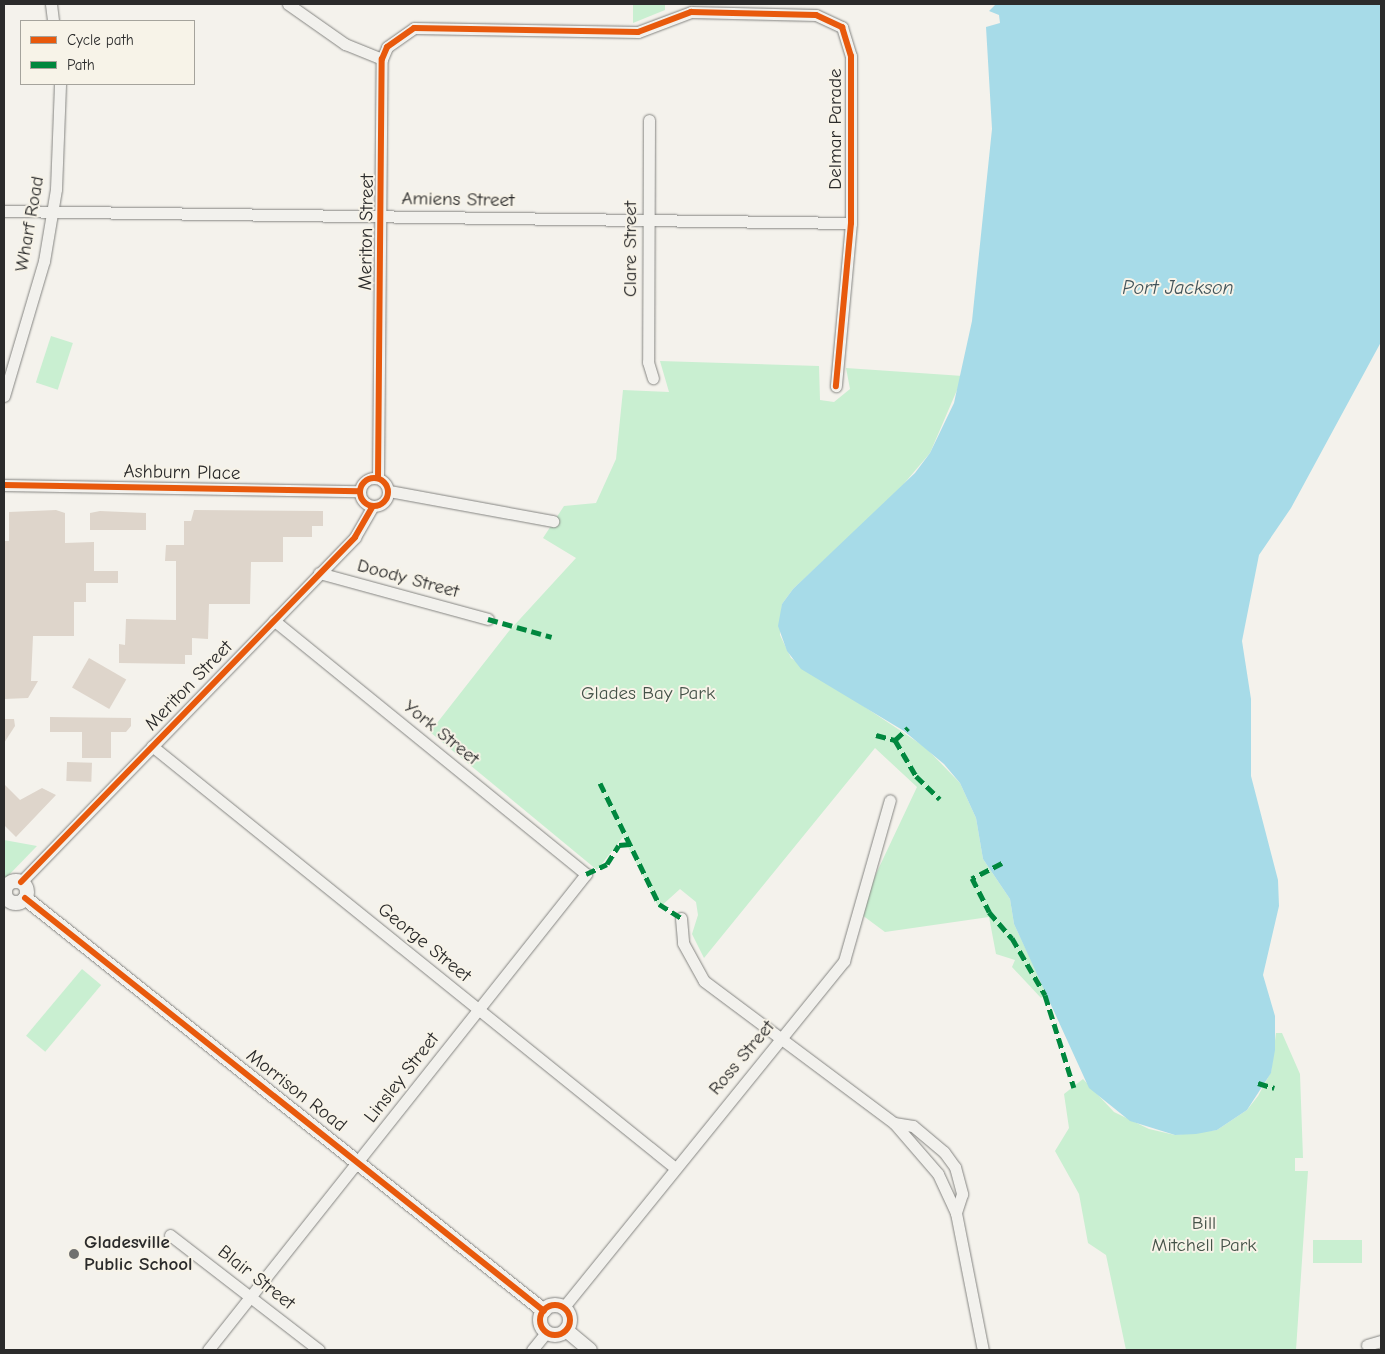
<!DOCTYPE html>
<html>
<head>
<meta charset="utf-8">
<style>
	body { margin:0 }
	#map { position:relative; width:1385px; height:1354px; overflow:hidden; background:#f4f2ec; font-family:"Comic Neue",sans-serif }
	div>[style] { position:absolute }
	[style*='--x'] { left:calc(var(--x)*1px); top:calc(var(--y)*1px); width:calc(var(--w)*1px); rotate:calc(var(--a)*1deg) }
	.green>* { inset:0; background:#c9efd1; transform-origin:0 0 }
	.water>* { inset:0; background:#a7dbe8 }
	.building>* { inset:0; background:#ded5cb; transform-origin:0 0 }
	.roads { filter:drop-shadow(0 0 1px #858582) drop-shadow(0 0 1px #858582) }
	.minor>* { height:11px; margin:-5.5px; padding:0 5.5px; transform-origin:5.5px; border-radius:5.5px; background:#f2f1ed }
	.minor>.ring { margin:-5.5px; padding:0; box-sizing:content-box; background:none; border:11px solid #f2f1ed; border-radius:50% }
	.tertiary>* { height:14px; margin:-7px; padding:0 7px; transform-origin:7px; border-radius:7px; background:#f2f1ed }
	.tertiary>.ring { margin:-7px; padding:0; box-sizing:content-box; background:none; border:14px solid #f2f1ed; border-radius:50% }
	.quiet>* { height:5px; margin-top:-2.5px; transform-origin:0; background:repeating-linear-gradient(90deg,#00873e 0 10px,transparent 0 15px) }
	.cycleway>* { height:6px; margin:-3px; padding:0 3px; transform-origin:3px; border-radius:3px; background:#e8590c }
	.cycleway>.ring { margin:-3px; padding:0; box-sizing:content-box; background:none; border:6px solid #e8590c; border-radius:50% }
	.dots>* { width:14px; height:14px; translate:-50% -50%; box-sizing:border-box; border:2px solid #f7f3e8; border-radius:50% }
	span { translate:-50% -50%; white-space:nowrap; text-align:center; line-height:1.15; -webkit-text-stroke:4px #f7f3e8; paint-order:stroke }
	.street-label { font-size:19px; color:#2b2b2b }
	.park-label { font-size:19px; color:#445248 }
	.poi-label { font-size:19px; color:#2b2b2b; font-weight:700 }
	.left { translate:0 -50%; text-align:left }
	.water-label { font-size:20px; color:#42545a; font-style:italic }
	.frame { position:absolute; inset:0; border:5px solid #2b2b2b; pointer-events:none }
	.legend { position:absolute; left:20px; top:20px; width:175px; height:65px; box-sizing:border-box; background:#f7f3e8; border:1px solid #a5a39c; margin:0; padding:6px 9px; list-style:none; font-size:15px; color:#2b2b2b }
	.legend li { display:flex; align-items:center; gap:10px; height:25px }
	.legend b { width:25px; border:1px solid #a5a39c }
</style>
</head>
<body>
<div id="map">
	<div class="green">
		<i style="clip-path:polygon(633px 4px,665px 4px,665px 10px,633px 23px)"></i>
		<i style="left:51px;top:336px;width:23px;height:49px;rotate:18deg"></i>
		<i style="clip-path:polygon(660px 361px,819px 366px,820px 400px,834px 402px,850px 389px,846px 368px,963px 376px,930px 453px,897px 492px,793px 589px,782px 604px,780px 635px,791px 658px,925px 747px,960px 783px,976px 818px,983px 859px,1010px 899px,1014px 924px,1047px 994px,1041px 998px,1012px 967px,1015px 960px,996px 954px,989px 917px,885px 932px,858px 912px,917px 787px,875px 748px,704px 958px,692px 934px,698px 915px,696px 902px,680px 889px,659px 908px,623px 837px,597px 870px,430px 732px,509px 631px,576px 558px,543px 538px,564px 506px,596px 503px,616px 459px,623px 390px,669px 392px)"></i>
		<i style="clip-path:polygon(4px 840px,37px 846px,4px 880px)"></i>
		<i style="left:82px;top:969px;width:25px;height:87px;rotate:40deg"></i>
		<i style="clip-path:polygon(1276px 1033px,1282px 1033px,1300px 1074px,1303px 1158px,1295px 1158px,1295px 1171px,1308px 1171px,1296px 1350px,1126px 1350px,1106px 1255px,1088px 1243px,1079px 1194px,1055px 1151px,1069px 1128px,1064px 1094px,1083px 1079px,1114px 1112px,1149px 1129px,1175px 1135px,1217px 1130px,1247px 1110px,1258px 1096px,1271px 1072px)"></i>
		<i style="left:1362px;top:1240px;width:23px;height:49px;rotate:90deg"></i>
	</div>
	<div class="water">
		<i style="clip-path:polygon(996px 4px,1381px 4px,1381px 342px,1291px 508px,1259px 555px,1242px 641px,1251px 699px,1251px 776px,1278px 880px,1279px 906px,1263px 975px,1275px 1016px,1275px 1050px,1271px 1073px,1247px 1110px,1217px 1130px,1196px 1134px,1175px 1135px,1130px 1121px,1089px 1088px,1014px 924px,1010px 899px,983px 859px,976px 818px,960px 783px,944px 764px,904px 731px,801px 669px,787px 651px,778px 626px,782px 604px,793px 589px,915px 473px,930px 453px,954px 403px,972px 321px,992px 129px,986px 27px,1000px 23px,999px 15px,989px 11px)"></i>
	</div>
	<div class="building">
		<i style="clip-path:polygon(56px 510px,65px 513px,65px 543px,94px 542px,94px 571px,118px 571px,118px 583px,86px 583px,86px 602px,74px 602px,74px 636px,33px 636px,31px 681px,38px 681px,28px 698px,4px 699px,4px 541px,9px 541px,9px 512px)"></i>
		<i style="clip-path:polygon(194px 510px,323px 511px,323px 526px,312px 526px,312px 537px,283px 537px,283px 562px,251px 562px,250px 604px,209px 604px,208px 639px,192px 638px,192px 655px,185px 655px,185px 664px,119px 663px,119px 644px,125px 645px,126px 619px,176px 620px,176px 561px,165px 561px,166px 545px,184px 545px,184px 521px,191px 521px)"></i>
		<i style="clip-path:polygon(100px 511px,146px 513px,146px 530px,90px 530px,90px 513px)"></i>
		<i style="left:89px;top:658px;width:43px;height:34px;rotate:30deg"></i>
		<i style="clip-path:polygon(50px 717px,131px 718px,131px 726px,126px 732px,111px 732px,111px 758px,82px 758px,82px 732px,50px 732px)"></i>
		<i style="clip-path:polygon(4px 719px,14px 719px,15px 726px,4px 743px)"></i>
		<i style="left:67px;top:762px;width:25px;height:19px;rotate:2deg"></i>
		<i style="clip-path:polygon(4px 784px,20px 800px,42px 788px,56px 795px,16px 837px,4px 825px)"></i>
	</div>
	<div class="roads">
		<div class="minor">
			<i style="--x:51;--y:4;--w:17;--a:83"></i>
			<i style="--x:288;--y:4;--w:70;--a:35.1"></i>
			<i style="--x:345;--y:44;--w:40;--a:22"></i>
			<i style="--x:649;--y:120;--w:242;--a:90.2"></i>
			<i style="--x:648;--y:362;--w:17;--a:73"></i>
			<i style="--x:4;--y:211;--w:847;--a:0.81"></i>
			<i style="--x:4;--y:396;--w:141;--a:-73.5"></i>
			<i style="--x:44;--y:261;--w:73;--a:-80.5"></i>
			<i style="--x:56;--y:189;--w:105;--a:-87.8"></i>
			<i class="ring" style="left:360px;top:478px;width:17px;height:17px"></i>
			<i style="--x:378;--y:478;--w:419;--a:-89.5"></i>
			<i style="--x:382;--y:59;--w:13;--a:-67"></i>
			<i style="--x:387;--y:47;--w:33;--a:-35"></i>
			<i style="--x:414;--y:28;--w:224;--a:1"></i>
			<i style="--x:638;--y:32;--w:57;--a:-20.7"></i>
			<i style="--x:691;--y:12;--w:125;--a:1.4"></i>
			<i style="--x:816;--y:15;--w:29;--a:25"></i>
			<i style="--x:842;--y:27;--w:30;--a:73"></i>
			<i style="--x:851;--y:56;--w:167;--a:90"></i>
			<i style="--x:851;--y:223;--w:164;--a:95.3"></i>
			<i style="--x:4;--y:485;--w:355;--a:1"></i>
			<i style="--x:389;--y:491;--w:167;--a:10.4"></i>
			<i style="--x:319;--y:573;--w:175;--a:15.2"></i>
			<i style="--x:152;--y:746;--w:671;--a:38.89"></i>
			<i style="--x:21;--y:882;--w:480;--a:-45.9"></i>
			<i style="--x:355;--y:537;--w:34;--a:-60"></i>
			<i style="--x:681;--y:918;--w:25;--a:85"></i>
			<i style="--x:683;--y:943;--w:43;--a:61.1"></i>
			<i style="--x:704;--y:981;--w:237;--a:36.8"></i>
			<i style="--x:894;--y:1123;--w:67;--a:49.2"></i>
			<i style="--x:938;--y:1174;--w:43;--a:65.2"></i>
			<i style="--x:956;--y:1213;--w:140;--a:78.9"></i>
			<i style="--x:894;--y:1123;--w:19;--a:9"></i>
			<i style="--x:913;--y:1126;--w:40;--a:40"></i>
			<i style="--x:944;--y:1152;--w:19;--a:54"></i>
			<i style="--x:955;--y:1167;--w:28;--a:75"></i>
			<i style="--x:962;--y:1194;--w:20;--a:108"></i>
			<i style="--x:170;--y:1235;--w:188;--a:37.7"></i>
			<i style="--x:563;--y:1308;--w:447;--a:-51"></i>
			<i style="--x:844;--y:961;--w:167;--a:-74.1"></i>
			<i style="--x:1367;--y:1345;--w:15;--a:-16"></i>
			<i style="--x:208;--y:1350;--w:608;--a:-51.55"></i>
			<i style="--x:586;--y:874;--w:402;--a:-140.9"></i>
			<i style="--x:532;--y:1350;--w:22;--a:-51"></i>
		</div>
		<div class="tertiary">
			<i class="ring" style="left:5px;top:881px;width:8px;height:8px"></i>
			<i style="--x:25;--y:898;--w:663;--a:38.51"></i>
			<i class="ring" style="left:540px;top:1305px;width:16px;height:16px"></i>
			<i style="--x:566;--y:1330;--w:31;--a:40"></i>
		</div>
	</div>
	<div class="quiet">
		<i style="--x:488;--y:619;--w:66;--a:15.7"></i>
		<i style="--x:876;--y:735;--w:20;--a:15"></i>
		<i style="--x:895;--y:740;--w:42;--a:59.7"></i>
		<i style="--x:916;--y:776;--w:33;--a:44"></i>
		<i style="--x:895;--y:740;--w:18;--a:-43"></i>
		<i style="--x:600;--y:783;--w:135;--a:64"></i>
		<i style="--x:659;--y:904;--w:26;--a:32"></i>
		<i style="--x:1002;--y:863;--w:34;--a:153"></i>
		<i style="--x:972;--y:878;--w:38;--a:63"></i>
		<i style="--x:989;--y:912;--w:35;--a:49"></i>
		<i style="--x:1012;--y:938;--w:66;--a:59.9"></i>
		<i style="--x:1045;--y:995;--w:97;--a:72.7"></i>
		<i style="--x:586;--y:874;--w:23;--a:-25"></i>
		<i style="--x:607;--y:864;--w:22;--a:-58"></i>
		<i style="--x:619;--y:845;--w:11;--a:-5"></i>
		<i style="--x:1258;--y:1083;--w:17;--a:17"></i>
	</div>
	<div class="cycleway">
		<i class="ring" style="left:360px;top:478px;width:22px;height:22px"></i>
		<i style="--x:378;--y:478;--w:419;--a:-89.5"></i>
		<i style="--x:382;--y:59;--w:13;--a:-67"></i>
		<i style="--x:387;--y:47;--w:33;--a:-35"></i>
		<i style="--x:414;--y:28;--w:224;--a:1"></i>
		<i style="--x:638;--y:32;--w:57;--a:-20.7"></i>
		<i style="--x:691;--y:12;--w:125;--a:1.4"></i>
		<i style="--x:816;--y:15;--w:29;--a:25"></i>
		<i style="--x:842;--y:27;--w:30;--a:73"></i>
		<i style="--x:851;--y:56;--w:167;--a:90"></i>
		<i style="--x:851;--y:223;--w:164;--a:95.3"></i>
		<i style="--x:4;--y:485;--w:355;--a:1"></i>
		<i style="--x:21;--y:882;--w:480;--a:-45.9"></i>
		<i style="--x:355;--y:537;--w:34;--a:-60"></i>
		<i style="--x:25;--y:898;--w:663;--a:38.51"></i>
		<i class="ring" style="left:540px;top:1305px;width:24px;height:24px"></i>
	</div>
	<div class="dots">
		<i style="left:74px;top:1254px;background:#71716f"></i>
	</div>
	<div class="street-label">
		<span style="left:836px;top:129px;rotate:-90deg">Delmar Parade</span>
		<span style="left:458px;top:200px;rotate:1deg">Amiens Street</span>
		<span style="left:30px;top:224px;rotate:-80deg">Wharf Road</span>
		<span style="left:367px;top:232px;rotate:-89deg">Meriton Street</span>
		<span style="left:631px;top:249px;rotate:-90deg">Clare Street</span>
		<span style="left:182px;top:473px;rotate:1deg">Ashburn Place</span>
		<span style="left:408px;top:579px;rotate:15deg">Doody Street</span>
		<span style="left:189px;top:686px;rotate:-46deg">Meriton Street</span>
		<span style="left:441px;top:733px;rotate:39deg">York Street</span>
		<span style="left:424px;top:943px;rotate:39deg">George Street</span>
		<span style="left:742px;top:1058px;rotate:-50deg">Ross Street</span>
		<span style="left:402px;top:1078px;rotate:-52deg">Linsley Street</span>
		<span style="left:296px;top:1091px;rotate:38deg">Morrison Road</span>
		<span style="left:256px;top:1278px;rotate:38deg">Blair Street</span>
	</div>
	<div class="park-label">
		<span style="left:648px;top:694px">Glades Bay Park</span>
		<span style="left:1204px;top:1235px">Bill<br>Mitchell Park</span>
	</div>
	<div class="poi-label">
		<span class="left" style="left:84px;top:1254px">Gladesville<br>Public School</span>
	</div>
	<div class="water-label">
		<span style="left:1178px;top:287px">Port Jackson</span>
	</div>
	<div class="frame"></div>
	<ul class="legend">
	<li><b style="height:6px;background:#e8590c"></b>Cycle path</li>
	<li><b style="height:6px;background:#00873e"></b>Path</li>
	</ul>
</div>
</body>
</html>
